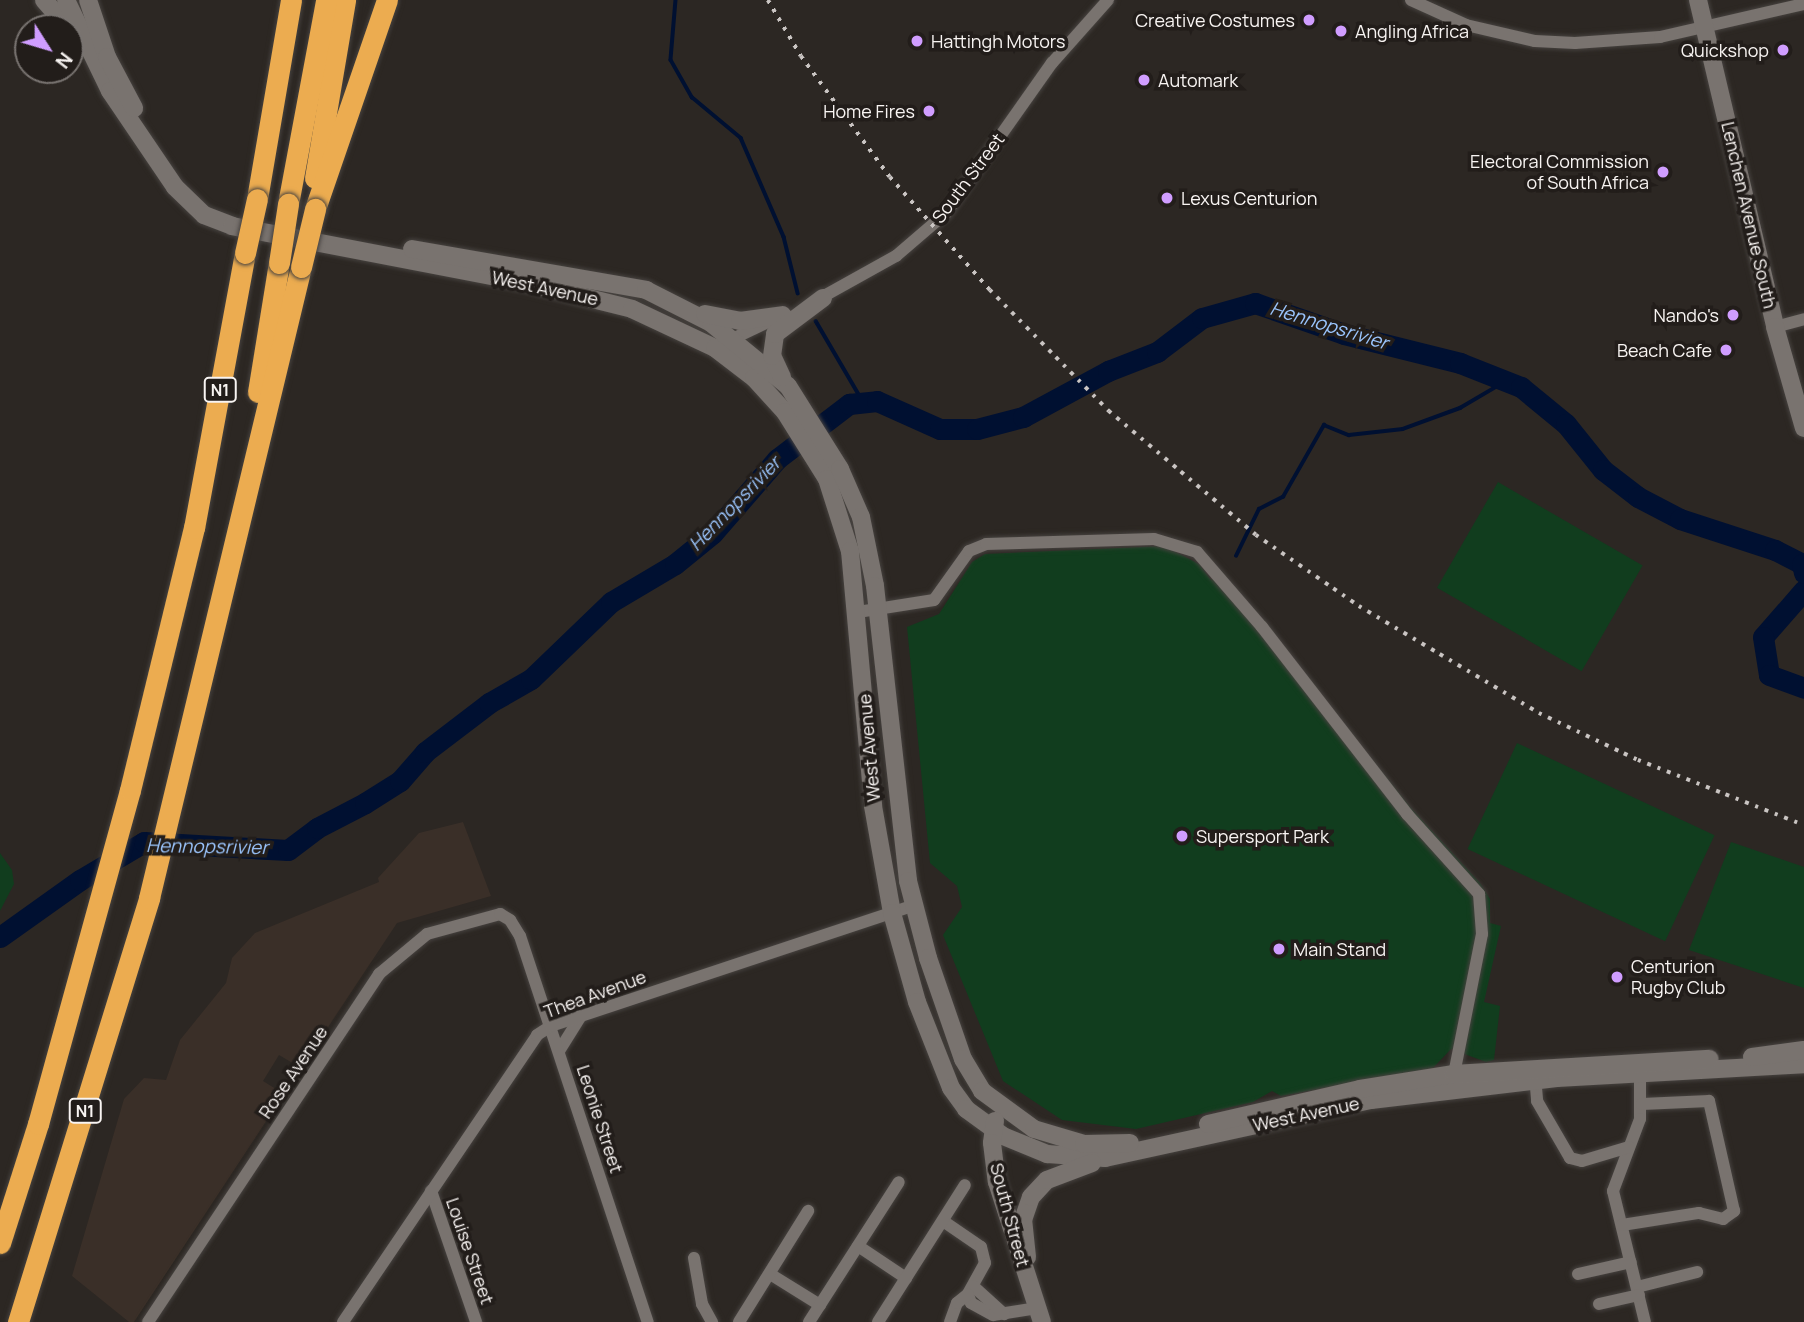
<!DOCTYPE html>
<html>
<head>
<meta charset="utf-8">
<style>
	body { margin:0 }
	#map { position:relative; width:1804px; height:1322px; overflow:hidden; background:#2c2723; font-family:Manrope,sans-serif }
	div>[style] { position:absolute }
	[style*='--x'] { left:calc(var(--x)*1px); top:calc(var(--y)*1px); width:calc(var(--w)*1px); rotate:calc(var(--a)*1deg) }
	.built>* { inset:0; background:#3a2f28 }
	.green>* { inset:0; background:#113d1e; transform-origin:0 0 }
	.stream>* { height:3.5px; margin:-1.75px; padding:0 1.75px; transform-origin:1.75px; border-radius:1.75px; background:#001031 }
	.river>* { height:21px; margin:-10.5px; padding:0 10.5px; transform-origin:10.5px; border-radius:10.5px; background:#001031 }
	.roads { filter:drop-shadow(0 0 2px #46423f) drop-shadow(0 0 2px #46423f) }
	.street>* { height:12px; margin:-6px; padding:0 6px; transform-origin:6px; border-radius:6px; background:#79736f }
	.secondary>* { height:18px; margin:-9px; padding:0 9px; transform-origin:9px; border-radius:9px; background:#79736f }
	.highway>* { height:21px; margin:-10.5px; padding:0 10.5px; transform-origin:10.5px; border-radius:10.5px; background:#ecac50 }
	.rail>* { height:3.5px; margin-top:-1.75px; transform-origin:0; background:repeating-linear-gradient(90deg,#cac5c3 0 3.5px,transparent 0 10.5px) }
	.bridges { filter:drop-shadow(0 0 2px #46423f) drop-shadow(0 0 2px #46423f) }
	.highway-bridge>* { height:21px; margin:-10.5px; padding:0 10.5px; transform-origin:10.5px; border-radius:10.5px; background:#ecac50 }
	.dots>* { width:19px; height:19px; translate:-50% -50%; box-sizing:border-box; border:4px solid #221d1a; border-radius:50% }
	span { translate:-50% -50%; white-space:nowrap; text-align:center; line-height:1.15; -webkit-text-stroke:7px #221d1a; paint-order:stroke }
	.shield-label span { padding:2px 5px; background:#221d1a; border:2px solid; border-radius:5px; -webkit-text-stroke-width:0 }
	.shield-label { font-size:16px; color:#f8f4f2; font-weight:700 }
	.poi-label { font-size:18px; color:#f8f4f2 }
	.right { translate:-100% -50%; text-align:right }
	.left { translate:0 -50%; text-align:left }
	.street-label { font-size:18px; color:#f8f4f2 }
	.water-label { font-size:19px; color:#9ac4fc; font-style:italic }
	.north { position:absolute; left:14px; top:14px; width:70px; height:70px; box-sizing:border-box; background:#221d1a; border:2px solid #787370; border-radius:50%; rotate:127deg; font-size:19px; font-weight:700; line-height:28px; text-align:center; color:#f8f4f2 }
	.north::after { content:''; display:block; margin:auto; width:24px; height:32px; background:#d09dff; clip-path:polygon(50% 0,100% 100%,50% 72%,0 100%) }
</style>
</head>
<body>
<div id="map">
	<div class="built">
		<i style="clip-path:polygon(463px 822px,491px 896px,397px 923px,301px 1068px,279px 1055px,263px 1081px,284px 1094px,134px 1322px,129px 1322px,72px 1276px,124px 1099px,144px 1078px,166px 1080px,180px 1040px,226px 983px,232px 958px,255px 933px,379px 882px,378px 878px,419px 833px)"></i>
	</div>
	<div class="green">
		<i style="left:1498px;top:482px;width:167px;height:122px;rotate:30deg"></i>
		<i style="clip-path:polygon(1164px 546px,1199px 564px,1211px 580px,1222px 572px,1412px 809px,1480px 883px,1490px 899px,1490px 923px,1501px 926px,1484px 1002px,1500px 1006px,1494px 1060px,1486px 1062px,1451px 1049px,1433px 1068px,1281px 1096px,1272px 1091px,1253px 1102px,1136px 1129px,1062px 1120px,1003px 1081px,943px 935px,962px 907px,957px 886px,930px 863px,907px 627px,939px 614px,972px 562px,985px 554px)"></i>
		<i style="left:1517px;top:743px;width:218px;height:117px;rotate:25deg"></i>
		<i style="clip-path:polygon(1731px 842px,1804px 867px,1804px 988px,1689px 950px)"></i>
		<i style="clip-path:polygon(0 853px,12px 870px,14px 884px,0 911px)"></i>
	</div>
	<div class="stream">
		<i style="--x:676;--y:0;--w:60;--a:94.8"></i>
		<i style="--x:671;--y:60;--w:43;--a:60.4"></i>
		<i style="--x:692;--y:97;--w:64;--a:39.9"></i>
		<i style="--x:741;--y:138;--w:108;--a:66.5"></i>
		<i style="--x:784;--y:237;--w:58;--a:76"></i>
		<i style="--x:816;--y:321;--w:95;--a:59.7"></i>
		<i style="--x:1236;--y:556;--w:52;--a:-63.9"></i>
		<i style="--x:1259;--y:509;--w:27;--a:-27"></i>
		<i style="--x:1283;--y:497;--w:83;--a:-60.3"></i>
		<i style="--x:1324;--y:425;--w:27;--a:22"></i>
		<i style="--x:1349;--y:435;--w:54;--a:-6.3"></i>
		<i style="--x:1403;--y:429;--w:61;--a:-20.2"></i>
		<i style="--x:1460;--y:408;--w:53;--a:-30.4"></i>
	</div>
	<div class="river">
		<i style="--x:1804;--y:590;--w:62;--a:131.1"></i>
		<i style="--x:1763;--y:637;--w:38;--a:81"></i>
		<i style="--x:1769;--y:675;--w:37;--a:20"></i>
		<i style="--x:0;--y:937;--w:98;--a:-35.5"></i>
		<i style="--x:80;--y:880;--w:74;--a:-30.7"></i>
		<i style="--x:144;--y:842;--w:144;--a:3.2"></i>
		<i style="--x:288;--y:850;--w:36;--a:-37"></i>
		<i style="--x:317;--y:828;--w:54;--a:-27.5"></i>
		<i style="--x:365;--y:803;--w:41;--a:-32.2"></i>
		<i style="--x:400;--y:781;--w:38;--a:-49"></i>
		<i style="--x:425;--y:752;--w:81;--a:-37.4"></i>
		<i style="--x:489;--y:703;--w:48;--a:-29.7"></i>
		<i style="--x:531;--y:679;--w:111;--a:-43.9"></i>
		<i style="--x:611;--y:602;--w:74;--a:-30.7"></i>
		<i style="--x:675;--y:564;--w:49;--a:-39.2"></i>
		<i style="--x:713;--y:533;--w:98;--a:-49.1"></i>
		<i style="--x:777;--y:459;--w:91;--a:-37.4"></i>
		<i style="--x:849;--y:404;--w:28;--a:-6"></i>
		<i style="--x:877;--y:401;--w:69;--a:24"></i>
		<i style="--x:940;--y:429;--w:37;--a:0"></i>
		<i style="--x:977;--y:429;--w:48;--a:-14.6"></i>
		<i style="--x:1023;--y:417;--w:97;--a:-28.4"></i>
		<i style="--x:1108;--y:371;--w:53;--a:-21.2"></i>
		<i style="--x:1157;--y:352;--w:56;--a:-37.1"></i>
		<i style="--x:1202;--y:318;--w:55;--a:-15.8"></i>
		<i style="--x:1255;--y:303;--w:94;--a:19.2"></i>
		<i style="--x:1344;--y:334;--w:120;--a:14"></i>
		<i style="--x:1460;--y:363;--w:66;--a:21.5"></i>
		<i style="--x:1521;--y:387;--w:58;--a:39.4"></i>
		<i style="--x:1566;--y:424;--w:59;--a:51.2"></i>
		<i style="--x:1603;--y:470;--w:44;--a:37.6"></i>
		<i style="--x:1638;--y:497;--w:47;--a:27.6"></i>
		<i style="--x:1680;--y:519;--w:100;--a:18.1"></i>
		<i style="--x:1775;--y:550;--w:30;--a:27"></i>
		<i style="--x:1802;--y:564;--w:9;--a:77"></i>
	</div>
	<div class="roads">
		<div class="street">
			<i style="--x:1411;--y:0;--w:60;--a:24.4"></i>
			<i style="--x:1466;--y:25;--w:71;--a:13.1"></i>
			<i style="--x:1535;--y:41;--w:40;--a:2.9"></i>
			<i style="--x:1575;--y:43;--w:85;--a:-4"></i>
			<i style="--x:1660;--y:37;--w:148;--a:-12.9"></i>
			<i style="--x:815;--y:301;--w:93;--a:-29.1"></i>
			<i style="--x:896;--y:256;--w:66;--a:-40.7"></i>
			<i style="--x:946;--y:213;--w:184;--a:-54.8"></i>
			<i style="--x:1052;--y:63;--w:84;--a:-48.4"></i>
			<i style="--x:1775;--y:327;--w:30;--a:-15"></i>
			<i style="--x:726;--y:342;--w:49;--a:-25.5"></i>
			<i style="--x:858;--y:612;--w:77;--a:-9"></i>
			<i style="--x:934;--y:600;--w:60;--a:-54.5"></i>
			<i style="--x:969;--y:551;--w:18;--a:-22"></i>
			<i style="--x:986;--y:544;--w:168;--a:-1.7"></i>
			<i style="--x:1154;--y:539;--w:45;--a:16.8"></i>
			<i style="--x:1197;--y:552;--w:99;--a:49.1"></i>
			<i style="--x:1262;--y:627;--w:237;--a:52.2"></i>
			<i style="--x:1407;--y:814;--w:108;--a:48"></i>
			<i style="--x:1479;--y:894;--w:40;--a:85.7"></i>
			<i style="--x:1482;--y:934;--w:143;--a:101.3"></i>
			<i style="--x:559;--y:1051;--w:39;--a:-58"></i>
			<i style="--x:1640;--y:1066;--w:53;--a:90"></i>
			<i style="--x:1640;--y:1119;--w:77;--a:110.6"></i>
			<i style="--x:1613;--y:1191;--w:135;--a:76.3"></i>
			<i style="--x:1535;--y:1076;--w:25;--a:85"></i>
			<i style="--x:1537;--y:1101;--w:66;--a:59.9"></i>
			<i style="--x:1570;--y:1158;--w:12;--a:14"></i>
			<i style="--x:1582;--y:1161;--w:49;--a:-16.6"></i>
			<i style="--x:431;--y:1191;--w:139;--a:71"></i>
			<i style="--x:943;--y:1221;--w:46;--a:34.4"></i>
			<i style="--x:981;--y:1247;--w:16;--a:76"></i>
			<i style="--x:985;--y:1263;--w:35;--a:119"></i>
			<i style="--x:968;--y:1294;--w:9;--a:72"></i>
			<i style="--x:971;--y:1303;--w:25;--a:29"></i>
			<i style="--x:993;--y:1315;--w:45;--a:-9"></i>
			<i style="--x:1622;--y:1225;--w:78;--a:-8.9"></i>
			<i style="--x:1699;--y:1213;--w:25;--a:14"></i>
			<i style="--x:1723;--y:1219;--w:14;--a:-36"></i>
			<i style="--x:1734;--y:1211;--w:113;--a:-102.8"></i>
			<i style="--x:1709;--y:1101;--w:67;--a:177.4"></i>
			<i style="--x:858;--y:1246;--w:58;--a:33.7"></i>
			<i style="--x:694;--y:1258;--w:47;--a:80.1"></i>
			<i style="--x:702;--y:1304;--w:21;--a:61"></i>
			<i style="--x:770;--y:1274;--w:59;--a:31.8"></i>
			<i style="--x:1578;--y:1274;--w:54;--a:-12.8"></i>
			<i style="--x:973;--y:1286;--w:42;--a:42.1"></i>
			<i style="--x:1637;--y:1287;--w:62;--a:-14"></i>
			<i style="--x:1599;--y:1304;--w:41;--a:-12.7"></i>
			<i style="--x:148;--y:1322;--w:418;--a:-56.4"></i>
			<i style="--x:379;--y:974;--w:62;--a:-39.8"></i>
			<i style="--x:427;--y:934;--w:76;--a:-15.3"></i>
			<i style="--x:500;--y:914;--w:12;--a:31"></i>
			<i style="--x:510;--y:920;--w:19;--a:58"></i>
			<i style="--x:520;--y:936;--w:407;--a:71.7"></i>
			<i style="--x:343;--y:1322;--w:346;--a:-55.9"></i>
			<i style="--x:537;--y:1035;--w:17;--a:-33"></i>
			<i style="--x:551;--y:1026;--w:383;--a:-18.4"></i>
			<i style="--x:739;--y:1322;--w:131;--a:-58.1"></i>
			<i style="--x:809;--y:1322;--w:166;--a:-57.3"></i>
			<i style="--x:878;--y:1322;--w:162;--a:-57.6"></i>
			<i style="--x:950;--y:1322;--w:20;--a:-70"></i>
			<i style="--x:957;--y:1303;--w:14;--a:-39"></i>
		</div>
		<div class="secondary">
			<i style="--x:44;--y:0;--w:37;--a:49"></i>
			<i style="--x:66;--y:0;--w:101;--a:64.2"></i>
			<i style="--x:110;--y:91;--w:116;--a:55.9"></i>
			<i style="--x:175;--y:187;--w:40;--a:44"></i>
			<i style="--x:204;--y:215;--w:30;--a:21"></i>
			<i style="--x:232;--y:226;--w:297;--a:10.9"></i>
			<i style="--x:524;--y:282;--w:111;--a:14"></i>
			<i style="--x:632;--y:309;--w:92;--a:25.2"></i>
			<i style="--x:715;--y:348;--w:49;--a:37.6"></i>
			<i style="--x:754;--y:378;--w:46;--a:47.6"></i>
			<i style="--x:785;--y:412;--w:79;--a:57.9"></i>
			<i style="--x:827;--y:479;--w:76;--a:72.3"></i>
			<i style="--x:850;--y:551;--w:256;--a:84.8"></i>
			<i style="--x:873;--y:806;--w:109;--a:79.9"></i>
			<i style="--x:892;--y:913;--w:92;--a:74.3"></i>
			<i style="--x:917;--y:1002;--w:92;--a:68.4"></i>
			<i style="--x:951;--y:1088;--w:26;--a:54"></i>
			<i style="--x:966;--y:1109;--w:46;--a:36.1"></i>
			<i style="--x:1003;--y:1136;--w:48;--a:22.2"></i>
			<i style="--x:1047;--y:1154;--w:58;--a:3.9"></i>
			<i style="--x:1105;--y:1158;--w:272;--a:-12.3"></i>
			<i style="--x:1371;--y:1100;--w:187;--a:-6.7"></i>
			<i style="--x:1557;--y:1078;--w:247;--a:-3.2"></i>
			<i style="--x:88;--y:0;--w:60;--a:71.6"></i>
			<i style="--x:107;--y:57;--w:58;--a:62.1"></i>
			<i style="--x:1698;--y:0;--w:336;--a:76.7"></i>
			<i style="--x:1775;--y:327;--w:105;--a:74"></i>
			<i style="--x:412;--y:249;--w:238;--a:9.9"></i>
			<i style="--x:646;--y:290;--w:73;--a:26.9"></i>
			<i style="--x:711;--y:323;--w:99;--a:39.3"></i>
			<i style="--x:788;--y:386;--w:98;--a:57.9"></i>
			<i style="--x:840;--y:469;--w:52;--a:66.4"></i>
			<i style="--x:861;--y:517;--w:70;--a:78.5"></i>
			<i style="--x:875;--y:586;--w:297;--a:83.6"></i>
			<i style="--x:908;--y:881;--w:80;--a:75.4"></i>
			<i style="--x:928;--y:958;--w:107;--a:70.9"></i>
			<i style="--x:963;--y:1059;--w:37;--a:59"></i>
			<i style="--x:982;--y:1091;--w:64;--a:36.2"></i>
			<i style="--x:1034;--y:1129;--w:52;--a:16.7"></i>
			<i style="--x:1084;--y:1144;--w:46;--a:-1.2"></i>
			<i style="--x:705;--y:314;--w:36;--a:11"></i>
			<i style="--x:740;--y:321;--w:43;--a:-7.9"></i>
			<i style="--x:782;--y:377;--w:23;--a:-115"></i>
			<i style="--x:772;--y:356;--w:22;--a:-82"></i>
			<i style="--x:775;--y:334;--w:60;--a:-36.9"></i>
			<i style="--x:1752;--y:1057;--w:52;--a:-7.7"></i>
			<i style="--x:995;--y:1121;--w:22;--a:98"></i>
			<i style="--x:992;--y:1143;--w:39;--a:83"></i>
			<i style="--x:997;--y:1182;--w:147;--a:72.2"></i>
			<i style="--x:1208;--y:1124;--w:156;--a:-13"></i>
			<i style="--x:1360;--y:1089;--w:95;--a:-9.1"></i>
			<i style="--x:1454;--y:1074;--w:256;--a:-3.4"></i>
			<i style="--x:1027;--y:1257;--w:37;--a:-96"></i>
			<i style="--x:1023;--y:1220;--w:24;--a:-71"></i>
			<i style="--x:1031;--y:1197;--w:23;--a:-47"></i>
			<i style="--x:1047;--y:1180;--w:48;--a:-20.7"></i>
		</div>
		<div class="highway">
			<i style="--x:315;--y:178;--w:181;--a:-80.4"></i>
			<i style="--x:257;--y:199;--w:202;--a:-80.3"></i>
			<i style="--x:288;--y:204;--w:208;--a:-79.4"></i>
			<i style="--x:315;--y:209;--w:221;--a:-71"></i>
			<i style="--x:258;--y:392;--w:131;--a:-80.8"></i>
			<i style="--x:0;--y:1243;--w:125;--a:-72.3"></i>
			<i style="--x:38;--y:1124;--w:346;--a:-74.6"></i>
			<i style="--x:130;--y:790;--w:270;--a:-76.3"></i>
			<i style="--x:194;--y:528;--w:280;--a:-79.5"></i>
			<i style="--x:18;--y:1322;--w:444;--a:-72.8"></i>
			<i style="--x:149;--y:898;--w:649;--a:-76.46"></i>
		</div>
	</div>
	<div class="rail">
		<i style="--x:768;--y:0;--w:65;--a:59.5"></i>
		<i style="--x:801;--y:56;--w:150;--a:53.7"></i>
		<i style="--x:890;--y:177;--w:151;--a:48.5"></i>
		<i style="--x:990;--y:290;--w:170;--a:45.5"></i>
		<i style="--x:1109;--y:411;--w:192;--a:40.1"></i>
		<i style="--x:1256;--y:535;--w:125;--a:34.6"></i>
		<i style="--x:1359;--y:606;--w:209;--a:30.7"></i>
		<i style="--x:1539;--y:713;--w:110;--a:25.4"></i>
		<i style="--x:1638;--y:760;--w:178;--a:21.4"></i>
	</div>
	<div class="bridges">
		<div class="highway-bridge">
			<i style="--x:245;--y:253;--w:55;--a:-77.5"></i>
			<i style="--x:279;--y:263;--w:60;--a:-81.3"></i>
			<i style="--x:301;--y:267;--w:60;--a:-76.4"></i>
		</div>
	</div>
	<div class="dots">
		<i style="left:1309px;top:20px;background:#d09dff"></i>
		<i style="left:1341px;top:31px;background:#d09dff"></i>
		<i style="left:917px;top:41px;background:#d09dff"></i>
		<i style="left:1783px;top:50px;background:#d09dff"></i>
		<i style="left:1144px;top:80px;background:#d09dff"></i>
		<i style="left:929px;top:111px;background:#d09dff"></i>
		<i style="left:1663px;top:172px;background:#d09dff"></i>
		<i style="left:1167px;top:198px;background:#d09dff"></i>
		<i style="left:1733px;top:315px;background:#d09dff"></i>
		<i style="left:1726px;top:350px;background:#d09dff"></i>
		<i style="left:1182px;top:836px;background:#d09dff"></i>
		<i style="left:1279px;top:949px;background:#d09dff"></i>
		<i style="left:1617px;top:977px;background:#d09dff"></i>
	</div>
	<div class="shield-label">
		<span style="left:220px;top:390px">N1</span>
		<span style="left:85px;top:1111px">N1</span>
	</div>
	<div class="poi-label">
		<span class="right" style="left:1295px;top:20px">Creative Costumes</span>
		<span class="left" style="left:1355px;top:31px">Angling Africa</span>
		<span class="left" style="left:931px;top:41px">Hattingh Motors</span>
		<span class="right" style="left:1769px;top:50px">Quickshop</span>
		<span class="left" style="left:1158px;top:80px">Automark</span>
		<span class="right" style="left:915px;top:111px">Home Fires</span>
		<span class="right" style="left:1649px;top:172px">Electoral Commission<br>of South Africa</span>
		<span class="left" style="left:1181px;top:198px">Lexus Centurion</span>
		<span class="right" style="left:1719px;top:315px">Nando's</span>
		<span class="right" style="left:1712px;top:350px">Beach Cafe</span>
		<span class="left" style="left:1196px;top:836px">Supersport Park</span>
		<span class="left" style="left:1293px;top:949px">Main Stand</span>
		<span class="left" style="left:1631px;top:977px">Centurion<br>Rugby Club</span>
	</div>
	<div class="street-label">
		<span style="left:968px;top:178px;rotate:-53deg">South Street</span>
		<span style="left:1749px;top:215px;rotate:77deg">Lenchen Avenue South</span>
		<span style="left:545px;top:288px;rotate:12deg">West Avenue</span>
		<span style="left:869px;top:748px;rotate:-95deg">West Avenue</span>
		<span style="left:595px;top:994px;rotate:-20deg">Thea Avenue</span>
		<span style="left:293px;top:1072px;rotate:-56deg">Rose Avenue</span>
		<span style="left:1306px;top:1114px;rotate:-12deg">West Avenue</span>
		<span style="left:600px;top:1119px;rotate:72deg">Leonie Street</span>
		<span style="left:1010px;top:1215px;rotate:75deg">South Street</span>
		<span style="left:470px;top:1251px;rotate:71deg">Louise Street</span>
	</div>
	<div class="water-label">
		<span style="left:1329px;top:326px;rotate:17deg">Hennopsrivier</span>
		<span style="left:735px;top:504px;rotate:-46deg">Hennopsrivier</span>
		<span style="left:207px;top:847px;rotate:1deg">Hennopsrivier</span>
	</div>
	<div class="north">N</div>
</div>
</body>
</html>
